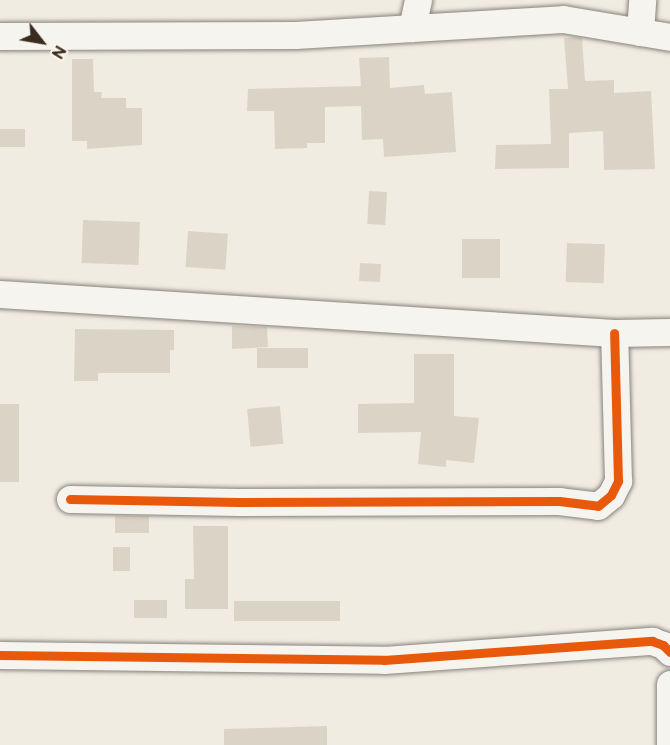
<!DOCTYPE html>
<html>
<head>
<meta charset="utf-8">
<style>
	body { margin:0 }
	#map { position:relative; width:670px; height:745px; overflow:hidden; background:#f1ece2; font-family:"Balsamiq Sans",sans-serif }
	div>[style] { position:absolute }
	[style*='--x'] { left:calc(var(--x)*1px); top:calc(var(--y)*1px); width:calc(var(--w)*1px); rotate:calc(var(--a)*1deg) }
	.building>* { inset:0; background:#dbd4c6; transform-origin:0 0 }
	.roads { filter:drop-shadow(0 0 2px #88827b) drop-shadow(0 0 2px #88827b) }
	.minor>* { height:27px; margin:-13.5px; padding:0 13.5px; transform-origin:13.5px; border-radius:13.5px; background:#f5f4ef }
	.cycleway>* { height:9px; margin:-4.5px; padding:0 4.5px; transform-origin:4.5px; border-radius:4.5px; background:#e8590c }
	span { translate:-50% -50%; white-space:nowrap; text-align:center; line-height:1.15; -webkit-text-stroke:5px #fbf7ec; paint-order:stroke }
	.north { position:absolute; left:12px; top:12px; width:60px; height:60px; -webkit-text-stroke:4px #fbf7ec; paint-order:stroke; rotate:121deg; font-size:16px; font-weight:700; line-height:24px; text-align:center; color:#3b2a1e }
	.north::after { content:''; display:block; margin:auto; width:21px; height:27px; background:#3b2a1e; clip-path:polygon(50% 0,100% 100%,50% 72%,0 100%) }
</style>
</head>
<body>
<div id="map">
	<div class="building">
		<i style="clip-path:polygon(576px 37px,582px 38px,585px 81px,614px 80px,614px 93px,651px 91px,655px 169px,604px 170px,603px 131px,569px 133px,569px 168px,495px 169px,496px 145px,551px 144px,549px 89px,568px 89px,564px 38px)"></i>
		<i style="clip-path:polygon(389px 57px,390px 88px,424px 85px,425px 94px,452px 92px,456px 152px,384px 157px,383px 139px,362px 140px,361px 106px,325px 107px,325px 143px,307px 143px,307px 148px,275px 149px,274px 111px,247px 111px,248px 89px,361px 86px,359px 58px)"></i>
		<i style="clip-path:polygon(72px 59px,93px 59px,94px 92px,102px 92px,101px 98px,126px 98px,126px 108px,142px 108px,142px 145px,87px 149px,87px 141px,72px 141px)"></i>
		<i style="left:25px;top:129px;width:18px;height:25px;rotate:90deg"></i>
		<i style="left:369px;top:191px;width:18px;height:33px;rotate:3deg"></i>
		<i style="left:83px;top:220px;width:57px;height:43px;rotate:2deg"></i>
		<i style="left:188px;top:231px;width:40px;height:36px;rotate:4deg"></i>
		<i style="left:462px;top:239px;width:38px;height:39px"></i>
		<i style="left:567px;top:243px;width:38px;height:39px;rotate:2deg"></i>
		<i style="left:360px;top:263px;width:21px;height:18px;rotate:3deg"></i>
		<i style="clip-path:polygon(232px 326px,267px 327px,268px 347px,232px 349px)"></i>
		<i style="clip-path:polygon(75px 329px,174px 330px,174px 350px,170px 350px,170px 373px,98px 373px,98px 381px,74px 381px)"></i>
		<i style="left:308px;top:348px;width:20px;height:51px;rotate:90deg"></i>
		<i style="clip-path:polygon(414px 354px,454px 354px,454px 416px,479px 418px,474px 463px,446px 460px,446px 467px,418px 464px,421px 432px,358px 433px,358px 404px,414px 403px)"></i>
		<i style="left:0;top:404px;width:19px;height:78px"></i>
		<i style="left:280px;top:406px;width:38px;height:33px;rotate:85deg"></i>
		<i style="left:115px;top:516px;width:34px;height:17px"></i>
		<i style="clip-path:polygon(193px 526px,228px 526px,228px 609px,185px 609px,185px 579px,194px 579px)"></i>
		<i style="left:113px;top:547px;width:17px;height:24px"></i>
		<i style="left:134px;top:600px;width:33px;height:18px"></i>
		<i style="left:234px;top:601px;width:106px;height:20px"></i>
		<i style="clip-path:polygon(327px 726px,327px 745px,224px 745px,224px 729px)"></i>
	</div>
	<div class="roads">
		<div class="minor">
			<i style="--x:412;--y:28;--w:29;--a:-78"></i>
			<i style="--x:640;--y:32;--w:32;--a:-86"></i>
			<i style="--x:0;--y:36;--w:295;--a:-0.2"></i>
			<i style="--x:295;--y:35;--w:268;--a:-3.4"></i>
			<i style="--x:563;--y:19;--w:109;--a:9.5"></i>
			<i style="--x:0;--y:294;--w:615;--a:3.63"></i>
			<i style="--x:614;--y:333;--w:56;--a:-1"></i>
			<i style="--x:70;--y:499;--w:168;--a:1"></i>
			<i style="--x:238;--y:502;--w:321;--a:-0.2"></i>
			<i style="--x:559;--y:501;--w:39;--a:7"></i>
			<i style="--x:598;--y:506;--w:17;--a:-40"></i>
			<i style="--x:611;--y:495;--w:16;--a:-63"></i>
			<i style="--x:618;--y:481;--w:148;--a:-91.5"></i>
			<i style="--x:0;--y:655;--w:384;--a:0.7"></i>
			<i style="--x:384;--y:660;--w:269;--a:-4.1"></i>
			<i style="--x:652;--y:641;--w:12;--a:20"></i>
			<i style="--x:663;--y:645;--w:10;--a:45"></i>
			<i style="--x:670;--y:745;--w:61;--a:-90"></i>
		</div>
	</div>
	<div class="cycleway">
		<i style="--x:70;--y:499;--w:168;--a:1"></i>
		<i style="--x:238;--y:502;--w:321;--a:-0.2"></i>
		<i style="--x:559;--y:501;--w:39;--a:7"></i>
		<i style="--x:598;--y:506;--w:17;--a:-40"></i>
		<i style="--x:611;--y:495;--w:16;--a:-63"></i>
		<i style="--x:618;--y:481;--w:148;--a:-91.5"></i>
		<i style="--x:0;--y:655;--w:384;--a:0.7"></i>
		<i style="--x:384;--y:660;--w:269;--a:-4.1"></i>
		<i style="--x:652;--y:641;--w:12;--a:20"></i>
		<i style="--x:663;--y:645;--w:10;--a:45"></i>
	</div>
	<div class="north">N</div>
</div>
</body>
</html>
